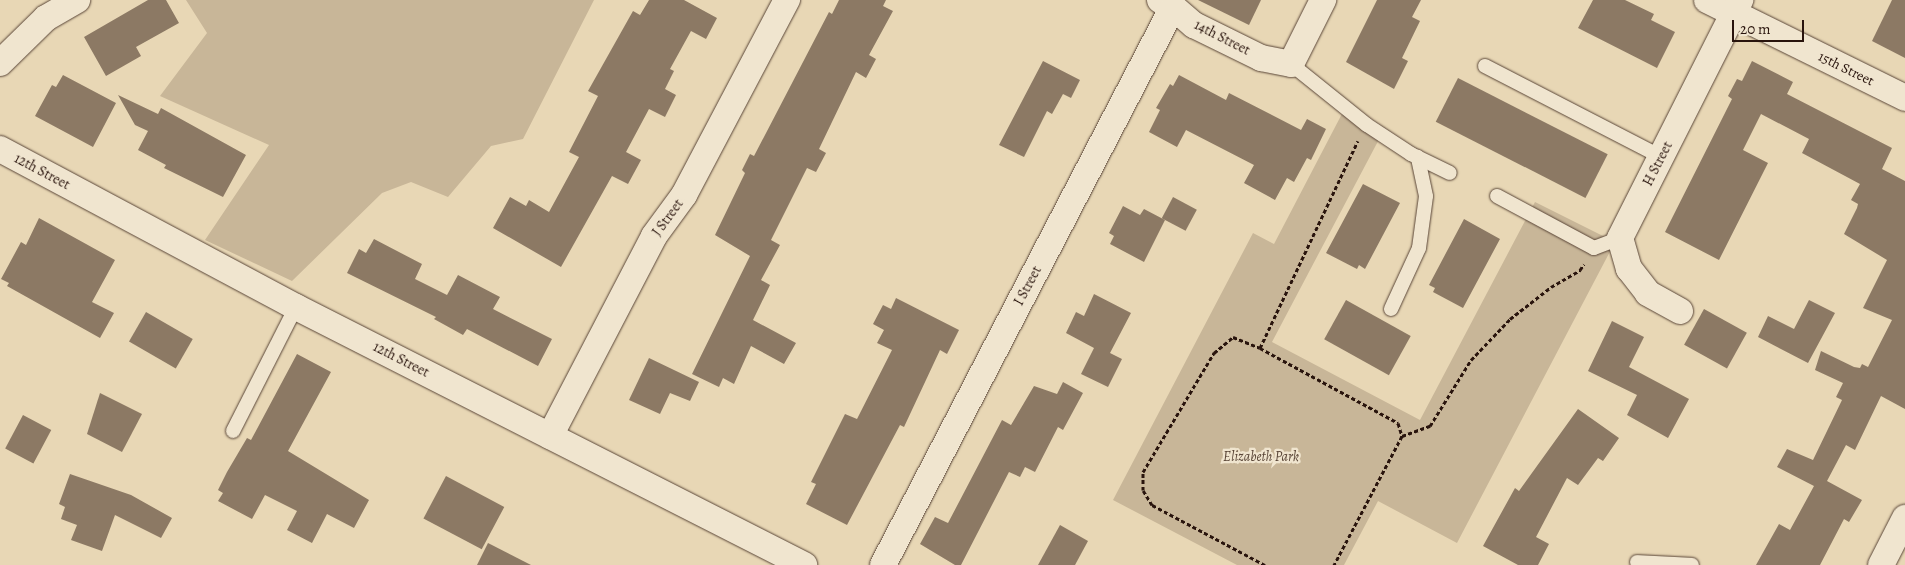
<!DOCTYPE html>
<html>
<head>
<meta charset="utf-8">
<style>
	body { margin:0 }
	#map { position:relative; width:1905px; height:565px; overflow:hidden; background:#e8d7b5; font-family:Alegreya,serif }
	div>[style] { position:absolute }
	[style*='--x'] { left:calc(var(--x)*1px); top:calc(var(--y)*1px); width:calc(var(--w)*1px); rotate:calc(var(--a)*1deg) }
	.green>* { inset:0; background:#c8b698 }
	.building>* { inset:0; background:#8c7964; transform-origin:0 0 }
	.path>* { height:3px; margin-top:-1.5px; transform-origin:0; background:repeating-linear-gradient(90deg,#29140d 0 4px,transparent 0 6.5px) }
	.roads { filter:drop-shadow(0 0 1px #594537) drop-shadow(0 0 1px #594537) }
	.service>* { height:14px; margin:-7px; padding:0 7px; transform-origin:7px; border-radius:7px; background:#f0e5cf }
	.minor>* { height:26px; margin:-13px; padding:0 13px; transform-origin:13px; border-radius:13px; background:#f0e5cf }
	span { translate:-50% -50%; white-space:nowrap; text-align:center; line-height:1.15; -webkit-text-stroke:4.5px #f0e5cf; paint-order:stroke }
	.street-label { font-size:14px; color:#29140d }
	.park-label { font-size:14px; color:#594537; font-style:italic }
	.scale { position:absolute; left:1732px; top:20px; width:72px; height:22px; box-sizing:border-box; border:2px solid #29140d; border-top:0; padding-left:6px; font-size:15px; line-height:18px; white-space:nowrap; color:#29140d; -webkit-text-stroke:4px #f0e5cf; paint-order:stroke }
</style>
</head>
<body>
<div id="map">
	<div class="green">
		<i style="clip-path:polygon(186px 0,594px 0,523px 139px,491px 146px,448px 197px,411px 182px,382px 193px,292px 281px,205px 240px,269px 145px,160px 96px,207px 33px)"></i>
		<i style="clip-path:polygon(1345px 108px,1385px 128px,1272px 342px,1420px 420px,1535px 202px,1615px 242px,1457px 543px,1378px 501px,1344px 565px,1237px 565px,1113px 500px,1253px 233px,1274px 244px)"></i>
	</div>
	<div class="building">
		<i style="clip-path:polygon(148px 0,166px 0,179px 23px,136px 47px,141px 56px,106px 76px,84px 37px)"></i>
		<i style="clip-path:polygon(649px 0,684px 0,717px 18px,706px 39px,691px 31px,670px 69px,674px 71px,665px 89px,676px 95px,665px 117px,649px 109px,626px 152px,641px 160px,628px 184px,612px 176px,561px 267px,493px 228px,510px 197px,526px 206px,529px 200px,549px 212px,579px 157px,569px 152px,598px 96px,588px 91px,633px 11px,640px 15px)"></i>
		<i style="clip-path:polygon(839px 0,886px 0,883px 6px,893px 11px,869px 55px,876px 59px,866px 78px,856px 72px,819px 149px,826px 153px,816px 172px,807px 168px,771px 240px,780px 245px,761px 280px,770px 285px,753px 320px,796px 343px,784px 364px,751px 346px,734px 384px,723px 378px,719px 387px,692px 374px,750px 256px,715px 235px,745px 173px,742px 170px,750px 154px,754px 156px,829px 12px,832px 14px)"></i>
		<i style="clip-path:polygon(1198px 0,1261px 0,1249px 25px)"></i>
		<i style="clip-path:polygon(1377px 0,1421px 0,1412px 17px,1420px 21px,1402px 58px,1408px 61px,1394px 89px,1346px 62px)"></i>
		<i style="clip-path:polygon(1593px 0,1625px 0,1654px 14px,1651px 20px,1675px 32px,1657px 68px,1578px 28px)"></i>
		<i style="clip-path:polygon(1892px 0,1905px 0,1905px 58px,1872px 41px)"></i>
		<i style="clip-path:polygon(1043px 61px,1080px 80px,1071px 98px,1063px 94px,1052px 114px,1047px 111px,1024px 157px,999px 145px)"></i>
		<i style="clip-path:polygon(1752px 61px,1793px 82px,1787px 94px,1892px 148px,1882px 169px,1905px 181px,1905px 409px,1881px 396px,1855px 450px,1846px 445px,1827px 481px,1862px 500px,1849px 522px,1844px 519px,1820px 565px,1756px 565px,1779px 524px,1790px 530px,1814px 486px,1777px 467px,1787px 449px,1813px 460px,1842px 400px,1836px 397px,1843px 383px,1815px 370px,1821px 351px,1854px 367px,1860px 368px,1862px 364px,1868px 367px,1892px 320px,1863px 308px,1887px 260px,1844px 234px,1857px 208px,1858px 204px,1851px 200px,1860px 184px,1802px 153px,1809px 139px,1761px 114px,1743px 150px,1768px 163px,1719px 260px,1665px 232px,1732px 99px,1728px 96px,1737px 79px,1742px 81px)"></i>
		<i style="clip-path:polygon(63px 75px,116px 103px,93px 147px,35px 116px,52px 85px,56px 87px)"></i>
		<i style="clip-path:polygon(1179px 75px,1226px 100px,1229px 93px,1301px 130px,1307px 119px,1326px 129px,1311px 160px,1307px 158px,1294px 182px,1287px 178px,1275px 200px,1244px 183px,1254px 165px,1186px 130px,1177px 147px,1149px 132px,1160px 110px,1156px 108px,1170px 84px,1173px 86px)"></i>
		<i style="left:1458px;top:78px;width:168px;height:49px;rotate:27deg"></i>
		<i style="clip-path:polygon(118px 95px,158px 114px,161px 108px,246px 155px,223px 197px,164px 168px,166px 165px,138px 150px,148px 131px,135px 125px)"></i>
		<i style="clip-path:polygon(1363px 184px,1400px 203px,1365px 269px,1359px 265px,1357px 269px,1326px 253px)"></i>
		<i style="left:1173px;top:197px;width:27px;height:24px;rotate:28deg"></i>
		<i style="clip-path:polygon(1123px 206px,1140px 215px,1144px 209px,1165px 220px,1144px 262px,1110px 244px,1114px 236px,1109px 233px)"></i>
		<i style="clip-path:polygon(39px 218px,115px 260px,92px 302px,114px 313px,100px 338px,7px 286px,9px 283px,1px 279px,21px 242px,26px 245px)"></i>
		<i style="clip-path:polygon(1464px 219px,1500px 239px,1463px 308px,1433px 292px,1435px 288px,1429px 285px)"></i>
		<i style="clip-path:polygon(374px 239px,422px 264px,415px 279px,447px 295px,458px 275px,500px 297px,493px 309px,552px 339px,538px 366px,467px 329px,463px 335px,434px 319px,436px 317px,347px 273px,359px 249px,366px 253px)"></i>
		<i style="clip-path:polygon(1094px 294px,1131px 313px,1110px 353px,1122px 359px,1108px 387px,1081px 374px,1094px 348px,1066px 333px,1076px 312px,1084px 316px)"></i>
		<i style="clip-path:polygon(896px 298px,959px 330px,947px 354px,940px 350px,904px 427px,900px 425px,847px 525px,806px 504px,816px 484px,811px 482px,845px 414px,857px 419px,892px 350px,877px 343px,884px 330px,873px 324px,883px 305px,891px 309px)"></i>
		<i style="left:1346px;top:300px;width:74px;height:45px;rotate:29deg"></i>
		<i style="clip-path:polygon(1809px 300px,1835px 313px,1808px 363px,1758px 337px,1768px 316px,1794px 329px)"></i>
		<i style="left:1704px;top:309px;width:49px;height:41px;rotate:29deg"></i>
		<i style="left:146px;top:312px;width:54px;height:34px;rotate:30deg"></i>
		<i style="clip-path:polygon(1612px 321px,1644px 337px,1629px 367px,1689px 399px,1668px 438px,1627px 415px,1637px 395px,1588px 371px)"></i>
		<i style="clip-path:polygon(297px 354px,331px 372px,288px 451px,369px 500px,354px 528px,327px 514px,312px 543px,287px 530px,297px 511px,265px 495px,252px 519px,218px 501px,223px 493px,218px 490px,227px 472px,247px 438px,251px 440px)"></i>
		<i style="clip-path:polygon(649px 358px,699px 382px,690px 401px,670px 393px,660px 414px,629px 400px)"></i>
		<i style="clip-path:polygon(1063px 382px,1083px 393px,1063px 430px,1058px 427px,1035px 472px,1025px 467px,1020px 477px,1009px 472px,961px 565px,955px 565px,920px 544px,935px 517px,948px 523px,1002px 420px,1011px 425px,1034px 386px,1057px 394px)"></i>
		<i style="clip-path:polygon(100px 393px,142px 414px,122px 452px,87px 434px)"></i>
		<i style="clip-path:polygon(1578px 409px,1619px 438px,1603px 461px,1598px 458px,1578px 485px,1567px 478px,1536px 537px,1549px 544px,1538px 565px,1518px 565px,1483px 546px,1515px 488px,1519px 491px)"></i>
		<i style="left:23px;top:415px;width:32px;height:38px;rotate:28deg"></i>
		<i style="clip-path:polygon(70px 474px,131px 495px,172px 518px,161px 538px,115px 515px,102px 551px,71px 540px,77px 525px,61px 519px,65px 507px,59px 504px)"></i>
		<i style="left:446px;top:476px;width:66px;height:48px;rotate:28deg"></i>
		<i style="clip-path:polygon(1060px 525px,1088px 541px,1075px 565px,1038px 565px)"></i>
		<i style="clip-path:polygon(488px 543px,531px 565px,477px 565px)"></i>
	</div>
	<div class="path">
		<i style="--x:1260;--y:348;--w:229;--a:-64.7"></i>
		<i style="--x:1402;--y:436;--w:30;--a:-20"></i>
		<i style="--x:1430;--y:426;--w:78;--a:-58.2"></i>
		<i style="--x:1471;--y:360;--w:57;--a:-46.4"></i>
		<i style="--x:1510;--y:319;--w:52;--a:-38"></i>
		<i style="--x:1551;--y:287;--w:34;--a:-30"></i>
		<i style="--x:1580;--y:270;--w:7;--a:-56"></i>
		<i style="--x:1265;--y:565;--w:128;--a:-152"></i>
		<i style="--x:1152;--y:505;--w:17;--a:-121"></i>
		<i style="--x:1143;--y:490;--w:18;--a:-90"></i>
		<i style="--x:1143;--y:472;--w:139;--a:-59.2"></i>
		<i style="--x:1214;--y:353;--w:25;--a:-40"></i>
		<i style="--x:1233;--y:337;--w:29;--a:22"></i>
		<i style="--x:1260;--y:348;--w:157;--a:28.5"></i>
		<i style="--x:1398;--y:423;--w:14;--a:73"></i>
		<i style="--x:1402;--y:436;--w:146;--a:117.8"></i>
	</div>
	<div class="roads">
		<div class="service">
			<i style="--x:1291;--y:64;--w:97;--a:38.8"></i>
			<i style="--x:1367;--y:125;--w:53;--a:33.4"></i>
			<i style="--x:1411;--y:154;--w:43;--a:26"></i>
			<i style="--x:1485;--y:66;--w:198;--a:27.3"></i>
			<i style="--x:1497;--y:196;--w:110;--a:28.2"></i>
			<i style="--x:1594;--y:248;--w:28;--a:-21"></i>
			<i style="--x:1391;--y:309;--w:67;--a:-65.3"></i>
			<i style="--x:1419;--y:248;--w:52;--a:-82.3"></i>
			<i style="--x:1426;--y:196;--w:40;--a:-102"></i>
			<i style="--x:233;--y:431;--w:139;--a:-63.1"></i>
			<i style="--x:1637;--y:562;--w:55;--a:3.1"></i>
		</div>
		<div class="minor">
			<i style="--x:1160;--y:0;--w:15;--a:28"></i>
			<i style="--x:1173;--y:7;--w:28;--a:41"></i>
			<i style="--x:1194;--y:25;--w:75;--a:26.2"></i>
			<i style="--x:1261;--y:58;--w:31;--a:11"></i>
			<i style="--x:1291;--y:64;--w:72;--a:-63.4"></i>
			<i style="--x:1707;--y:0;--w:221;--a:26.3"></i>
			<i style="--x:0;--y:63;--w:64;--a:-44.4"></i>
			<i style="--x:46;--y:18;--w:36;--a:-30"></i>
			<i style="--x:0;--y:149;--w:336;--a:28.1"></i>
			<i style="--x:296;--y:307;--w:570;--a:26.92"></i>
			<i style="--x:1680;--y:311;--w:37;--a:-151"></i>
			<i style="--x:1648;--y:293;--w:31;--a:-128"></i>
			<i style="--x:1629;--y:269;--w:32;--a:-106"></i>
			<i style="--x:1620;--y:238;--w:267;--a:-63.2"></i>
			<i style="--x:550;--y:436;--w:225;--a:-62.5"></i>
			<i style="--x:654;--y:236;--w:51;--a:-53.8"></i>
			<i style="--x:684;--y:195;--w:221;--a:-62.2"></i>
			<i style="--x:883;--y:565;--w:629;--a:-62.54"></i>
			<i style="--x:1881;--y:565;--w:53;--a:-62.9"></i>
		</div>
	</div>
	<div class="street-label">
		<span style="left:1222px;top:38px;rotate:27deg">14th Street</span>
		<span style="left:1846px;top:69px;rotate:26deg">15th Street</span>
		<span style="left:1658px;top:164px;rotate:-63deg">H Street</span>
		<span style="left:42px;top:172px;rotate:28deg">12th Street</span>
		<span style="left:668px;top:218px;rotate:-54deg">J Street</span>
		<span style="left:1028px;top:286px;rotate:-62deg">I Street</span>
		<span style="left:401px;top:360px;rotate:27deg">12th Street</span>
	</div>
	<div class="park-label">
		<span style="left:1261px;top:457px">Elizabeth Park</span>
	</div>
	<div class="scale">20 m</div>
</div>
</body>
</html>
